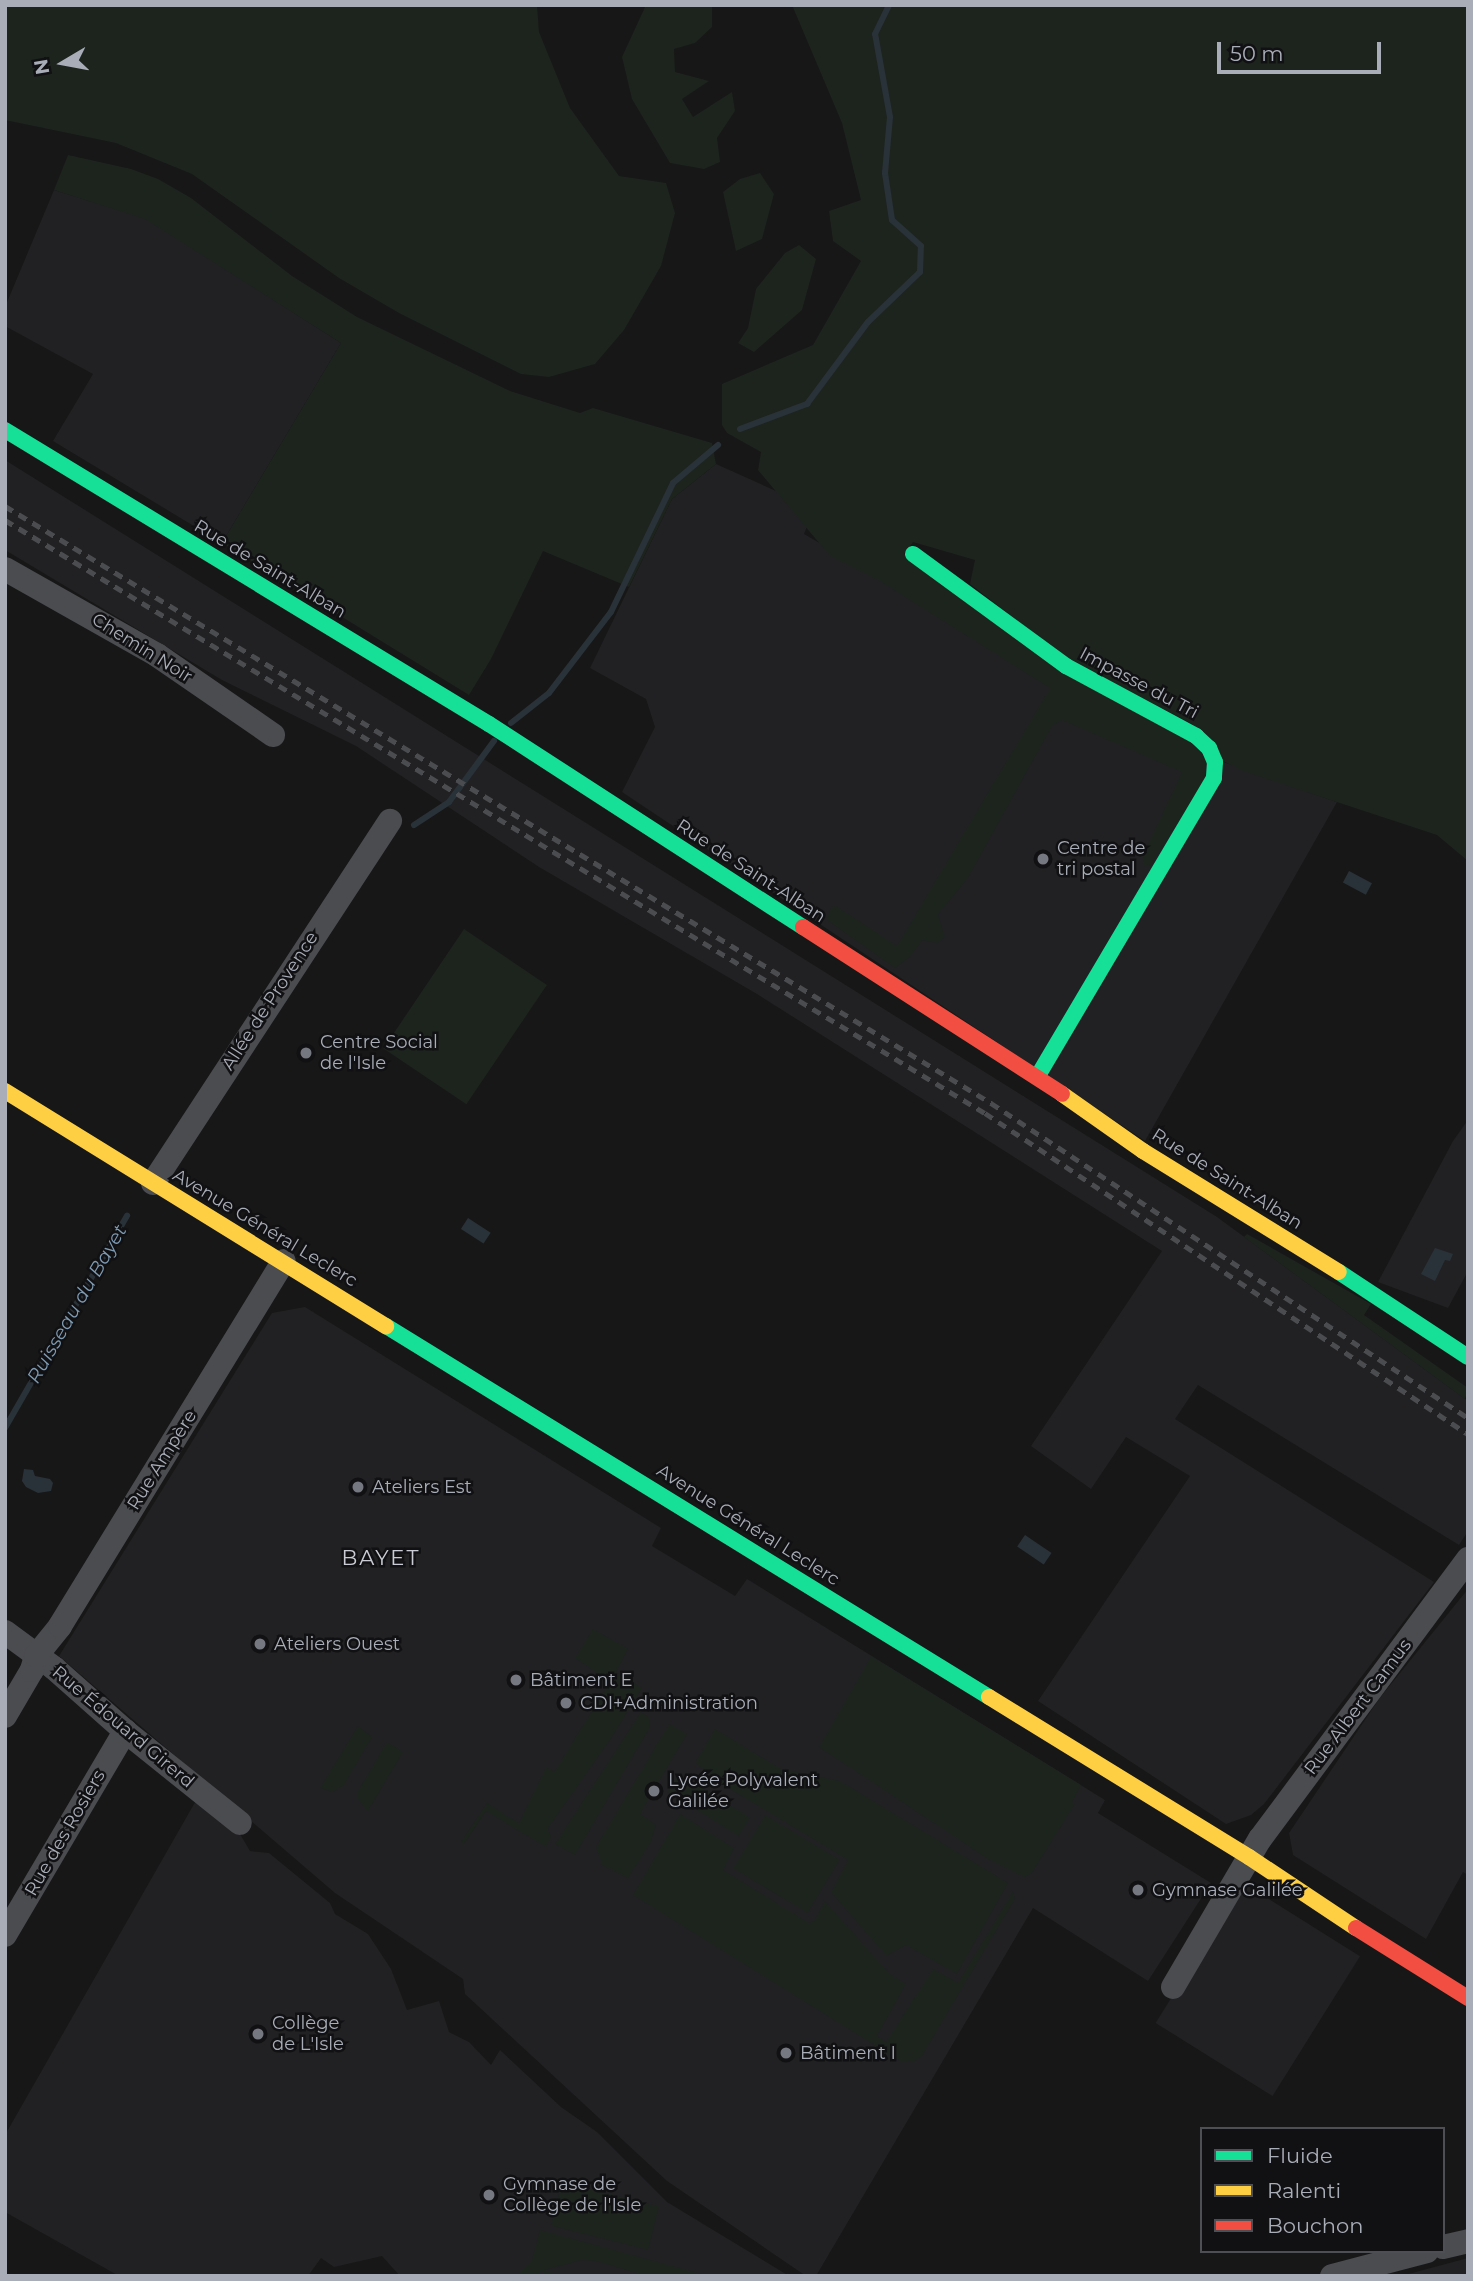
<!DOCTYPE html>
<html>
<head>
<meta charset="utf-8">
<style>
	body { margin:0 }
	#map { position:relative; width:1473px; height:2281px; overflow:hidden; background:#171717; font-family:Montserrat,sans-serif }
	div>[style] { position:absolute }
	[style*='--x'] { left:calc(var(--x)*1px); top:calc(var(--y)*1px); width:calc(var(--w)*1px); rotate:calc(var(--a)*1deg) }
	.built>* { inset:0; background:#212123; transform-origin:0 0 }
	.green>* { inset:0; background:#1d241e; transform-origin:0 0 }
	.water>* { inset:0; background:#2a3239; transform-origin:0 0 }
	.stream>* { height:6px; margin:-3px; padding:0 3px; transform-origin:3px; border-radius:3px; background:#2a3239 }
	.street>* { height:24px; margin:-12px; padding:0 12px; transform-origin:12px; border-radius:12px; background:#4b4c50 }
	.fast>* { height:16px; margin:-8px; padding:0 8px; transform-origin:8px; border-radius:8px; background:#16e098 }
	.slow>* { height:16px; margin:-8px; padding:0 8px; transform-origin:8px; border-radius:8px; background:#ffcf43 }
	.jam>* { height:16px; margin:-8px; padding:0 8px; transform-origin:8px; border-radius:8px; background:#f24e42 }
	.rail>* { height:5px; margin-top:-2.5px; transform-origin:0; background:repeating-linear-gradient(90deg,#4b4c4f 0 9px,transparent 0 16px) }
	.dots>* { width:19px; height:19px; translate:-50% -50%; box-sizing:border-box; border:4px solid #111113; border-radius:50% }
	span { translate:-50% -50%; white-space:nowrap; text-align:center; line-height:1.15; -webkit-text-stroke:5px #111113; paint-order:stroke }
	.street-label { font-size:18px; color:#a8adb8 }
	.poi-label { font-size:18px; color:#a8adb8 }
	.left { translate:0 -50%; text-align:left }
	.water-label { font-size:19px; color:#7f9bb3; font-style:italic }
	.quarter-label { font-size:21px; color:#c9ccd4; letter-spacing:2px }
	.frame { position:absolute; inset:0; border:7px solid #a8adb8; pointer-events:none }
	.legend { position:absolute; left:1200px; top:2127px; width:245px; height:126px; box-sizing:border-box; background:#111113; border:2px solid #4d4f55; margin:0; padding:9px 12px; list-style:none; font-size:21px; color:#a8adb8 }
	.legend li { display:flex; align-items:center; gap:14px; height:35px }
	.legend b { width:35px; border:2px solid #4d4f55 }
	.north { position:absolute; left:28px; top:28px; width:70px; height:70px; -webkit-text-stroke:5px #111113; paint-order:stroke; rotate:260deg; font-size:19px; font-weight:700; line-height:28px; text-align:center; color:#a8adb8 }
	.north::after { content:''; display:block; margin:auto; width:24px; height:32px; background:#a8adb8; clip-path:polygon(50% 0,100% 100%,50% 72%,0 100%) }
	.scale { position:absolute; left:1217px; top:42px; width:164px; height:32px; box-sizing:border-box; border:4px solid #a8adb8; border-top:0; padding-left:9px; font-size:21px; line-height:24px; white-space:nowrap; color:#a8adb8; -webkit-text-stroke:5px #111113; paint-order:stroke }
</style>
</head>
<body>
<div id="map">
	<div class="built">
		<i style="clip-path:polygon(54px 190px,145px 218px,341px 343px,222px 543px,53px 441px,93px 374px,5px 326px,5px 307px)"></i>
		<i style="clip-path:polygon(5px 460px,1217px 1217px,1468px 1401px,1468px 1531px,1459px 1545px,1198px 1385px,1175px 1419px,1434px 1582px,1264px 1804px,1251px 1815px,1226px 1824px,1038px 1701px,1190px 1476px,1126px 1437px,1091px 1489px,1031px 1446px,1162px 1251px,757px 994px,539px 867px,356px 746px,222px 680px,5px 550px)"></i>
		<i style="clip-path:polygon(716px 464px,814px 508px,804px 534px,1161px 740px,1337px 802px,1145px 1141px,622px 792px,655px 727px,646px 699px,590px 668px,672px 499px)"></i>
		<i style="clip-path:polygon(1468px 1120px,1468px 1271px,1448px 1308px,1378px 1282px,1453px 1141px)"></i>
		<i style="clip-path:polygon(305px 1307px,661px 1528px,652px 1546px,735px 1596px,747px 1579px,1105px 1800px,1098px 1813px,1211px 1883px,1148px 1981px,1033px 1908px,816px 2276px,806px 2276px,667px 2181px,465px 1994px,463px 1979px,335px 1893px,59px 1656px,272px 1313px)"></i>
		<i style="clip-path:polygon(1468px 1589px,1468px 1875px,1463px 1872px,1426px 1939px,1293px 1855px,1289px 1833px,1379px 1699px)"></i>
		<i style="clip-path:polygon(198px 1797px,240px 1834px,250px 1851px,269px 1853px,330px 1903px,335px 1914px,368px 1934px,391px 1969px,407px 2010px,439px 2001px,449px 2032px,469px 2042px,491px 2065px,500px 2050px,561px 2107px,597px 2132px,667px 2202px,789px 2276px,400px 2276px,382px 2256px,334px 2267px,321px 2258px,308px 2276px,119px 2276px,5px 2212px,5px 2135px)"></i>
		<i style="left:1243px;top:1883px;width:138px;height:165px;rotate:32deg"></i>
		<i style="clip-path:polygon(1468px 2258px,1468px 2276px,1401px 2276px)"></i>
	</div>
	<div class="green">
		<i style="clip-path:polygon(5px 5px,537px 5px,539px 32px,570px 108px,619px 176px,666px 183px,675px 213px,661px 266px,624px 330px,595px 364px,549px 377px,521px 374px,399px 313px,339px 278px,192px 174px,116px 143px,5px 120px)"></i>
		<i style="clip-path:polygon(646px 5px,712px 5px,712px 27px,695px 43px,674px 49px,675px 72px,709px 81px,682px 99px,693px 117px,732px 92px,735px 111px,717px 138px,720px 162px,704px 169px,670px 163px,632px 99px,622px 57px)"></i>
		<i style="clip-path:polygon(792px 5px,1468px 5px,1468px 861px,1437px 835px,1243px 771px,1221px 760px,1207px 737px,1192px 724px,1064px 657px,970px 584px,975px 560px,913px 542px,904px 554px,1063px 671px,1192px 737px,1206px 757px,1205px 779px,1151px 865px,1143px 865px,1144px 853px,1182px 772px,1062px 720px,1052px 726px,968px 878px,938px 915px,945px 937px,938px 943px,922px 940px,911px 956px,895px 968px,827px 920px,831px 907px,836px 906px,897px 946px,1050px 688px,878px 580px,830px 556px,758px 470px,761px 452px,727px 433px,722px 425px,722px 384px,813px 345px,861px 261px,833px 241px,829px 211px,861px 200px,842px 123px)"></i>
		<i style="clip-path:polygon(68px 155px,131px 169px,158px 179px,191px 198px,292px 276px,357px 317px,510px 391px,580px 413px,593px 408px,712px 443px,716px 464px,672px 499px,629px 587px,543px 551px,491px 659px,469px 695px,222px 543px,341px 343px,145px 219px,54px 190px)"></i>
		<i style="clip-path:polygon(760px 173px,774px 194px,762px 239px,736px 251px,723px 192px,740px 179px)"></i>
		<i style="clip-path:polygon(799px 245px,816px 259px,802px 310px,754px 352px,738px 343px,748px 328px,756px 289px,785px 253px)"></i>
		<i style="left:464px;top:929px;width:100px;height:144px;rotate:34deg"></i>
		<i style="clip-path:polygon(1247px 1234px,1371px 1304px,1364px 1315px,1468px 1388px,1465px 1399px,1244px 1237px)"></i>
		<i style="clip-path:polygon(593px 1629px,628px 1649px,616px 1672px,642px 1688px,610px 1740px,548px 1828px,551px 1837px,546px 1847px,486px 1811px,464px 1844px,461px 1842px,487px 1803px,519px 1823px,546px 1767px,554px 1772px,610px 1682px,575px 1658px)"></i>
		<i style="clip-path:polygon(871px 1656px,1081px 1785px,1072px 1802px,1075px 1804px,1032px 1873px,1024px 1877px,988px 1859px,819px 1747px)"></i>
		<i style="clip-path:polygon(641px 1712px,650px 1718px,649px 1729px,575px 1855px,555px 1844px)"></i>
		<i style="clip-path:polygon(669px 1724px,687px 1734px,640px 1814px,656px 1825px,650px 1844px,628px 1878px,602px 1865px,596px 1847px)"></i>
		<i style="clip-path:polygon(358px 1726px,372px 1737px,344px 1785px,333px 1792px,320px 1788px)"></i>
		<i style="clip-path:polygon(715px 1729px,781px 1769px,840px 1781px,1008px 1883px,957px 1974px,906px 1945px,886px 1956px,831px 1892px,848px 1860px,730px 1789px,695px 1763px)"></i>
		<i style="clip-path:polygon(387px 1742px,403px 1752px,368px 1811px,358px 1800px,358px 1791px)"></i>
		<i style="left:679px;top:1773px;width:84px;height:22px;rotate:32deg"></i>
		<i style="clip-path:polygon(680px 1814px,734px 1848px,723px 1870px,809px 1923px,814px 1921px,825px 1901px,890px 1974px,906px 1984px,877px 2036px,886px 2042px,933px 1969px,958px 1983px,1013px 1891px,1015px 1899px,922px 2056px,915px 2061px,900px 2061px,633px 1895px)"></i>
		<i style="left:765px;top:1815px;width:87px;height:62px;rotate:31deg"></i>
		<i style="left:562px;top:2182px;width:100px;height:45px;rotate:14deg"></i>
		<i style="clip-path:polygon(540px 2230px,709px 2276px,647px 2276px,596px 2261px,582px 2260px,544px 2270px,562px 2276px,543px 2276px,543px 2271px,536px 2276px,516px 2276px,532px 2260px)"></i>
	</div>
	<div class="water">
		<i style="left:1349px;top:871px;width:26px;height:13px;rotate:28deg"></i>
		<i style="left:468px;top:1218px;width:27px;height:13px;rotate:33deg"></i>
		<i style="clip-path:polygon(1435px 1248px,1453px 1254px,1450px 1261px,1445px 1260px,1435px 1281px,1421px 1274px)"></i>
		<i style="clip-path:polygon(24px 1469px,33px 1470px,35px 1476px,50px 1479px,53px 1483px,51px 1491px,38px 1493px,26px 1487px,22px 1481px)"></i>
		<i style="left:1025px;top:1535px;width:32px;height:14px;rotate:34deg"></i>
	</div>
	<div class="stream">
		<i style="--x:740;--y:429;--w:72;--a:-20.5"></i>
		<i style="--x:807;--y:404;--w:102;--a:-53.4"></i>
		<i style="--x:868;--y:322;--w:72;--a:-43.9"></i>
		<i style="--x:920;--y:272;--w:26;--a:-88"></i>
		<i style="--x:921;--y:246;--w:39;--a:-138"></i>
		<i style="--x:892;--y:220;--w:48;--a:-98.5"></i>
		<i style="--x:885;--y:173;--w:56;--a:-84.9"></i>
		<i style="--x:890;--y:117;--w:84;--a:-100.2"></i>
		<i style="--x:875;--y:34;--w:32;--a:-64"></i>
		<i style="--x:511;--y:723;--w:48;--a:-38.3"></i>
		<i style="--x:549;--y:693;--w:102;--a:-52.6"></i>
		<i style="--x:611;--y:612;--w:143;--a:-64.3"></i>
		<i style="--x:673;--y:483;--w:59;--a:-40.2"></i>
		<i style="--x:414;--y:825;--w:42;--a:-33.3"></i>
		<i style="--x:449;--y:802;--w:76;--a:-53.6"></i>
		<i style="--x:5;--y:1428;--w:245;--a:-60.1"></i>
	</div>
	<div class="street">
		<i style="--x:5;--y:569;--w:175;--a:29.5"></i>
		<i style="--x:157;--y:655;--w:141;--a:34.6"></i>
		<i style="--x:153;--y:1183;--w:433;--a:-56.8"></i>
		<i style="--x:5;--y:1632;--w:61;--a:36.3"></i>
		<i style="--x:54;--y:1668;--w:95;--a:41.6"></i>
		<i style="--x:125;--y:1731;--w:147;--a:38.7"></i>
		<i style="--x:5;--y:1716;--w:53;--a:-59.6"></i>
		<i style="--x:32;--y:1670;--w:15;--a:-74"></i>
		<i style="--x:36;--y:1656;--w:38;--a:-51"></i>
		<i style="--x:60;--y:1626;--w:428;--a:-58.5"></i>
		<i style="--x:5;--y:1935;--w:237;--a:-59.5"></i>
		<i style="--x:1173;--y:1987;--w:172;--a:-59.6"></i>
		<i style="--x:1260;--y:1839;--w:349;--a:-53.4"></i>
		<i style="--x:1443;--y:2247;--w:26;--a:-13"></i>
		<i style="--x:1332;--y:2276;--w:98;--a:-14.7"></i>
	</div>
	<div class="fast">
		<i style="--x:5;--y:430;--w:566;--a:31.28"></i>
		<i style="--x:489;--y:724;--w:374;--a:32.9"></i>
		<i style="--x:913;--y:554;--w:190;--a:36.2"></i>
		<i style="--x:1066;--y:666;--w:148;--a:28.3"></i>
		<i style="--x:1196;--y:736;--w:18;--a:43"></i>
		<i style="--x:1209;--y:748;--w:15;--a:67"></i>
		<i style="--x:1215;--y:762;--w:16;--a:94"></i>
		<i style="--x:1214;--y:778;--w:347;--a:120.6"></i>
		<i style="--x:1339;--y:1272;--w:154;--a:33.4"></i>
		<i style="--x:386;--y:1326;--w:708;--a:31.6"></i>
	</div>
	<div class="slow">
		<i style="--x:5;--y:1091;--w:448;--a:31.7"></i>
		<i style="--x:1062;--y:1094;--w:99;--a:35.1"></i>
		<i style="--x:1143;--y:1151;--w:230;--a:31.7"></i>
		<i style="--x:989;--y:1697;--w:305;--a:31.6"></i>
		<i style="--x:1249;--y:1857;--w:128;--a:33.6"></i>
	</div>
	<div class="jam">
		<i style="--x:803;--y:927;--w:308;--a:32.8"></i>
		<i style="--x:1356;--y:1928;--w:132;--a:32"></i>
	</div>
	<div class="rail">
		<i style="--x:5;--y:506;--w:1153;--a:31.19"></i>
		<i style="--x:991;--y:1103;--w:572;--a:33.44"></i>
		<i style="--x:5;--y:520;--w:1145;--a:31.18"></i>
		<i style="--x:985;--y:1113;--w:580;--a:33.61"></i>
	</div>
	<div class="dots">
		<i style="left:1043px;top:859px;background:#757880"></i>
		<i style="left:306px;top:1053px;background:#757880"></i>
		<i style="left:358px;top:1487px;background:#757880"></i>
		<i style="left:260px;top:1644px;background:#757880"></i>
		<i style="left:516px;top:1680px;background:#757880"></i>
		<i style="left:566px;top:1703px;background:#757880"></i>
		<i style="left:654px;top:1791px;background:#757880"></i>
		<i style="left:1138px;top:1890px;background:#757880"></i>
		<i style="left:258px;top:2034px;background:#757880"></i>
		<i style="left:786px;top:2053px;background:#757880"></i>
		<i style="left:489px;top:2195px;background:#757880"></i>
	</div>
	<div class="street-label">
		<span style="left:270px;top:569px;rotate:31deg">Rue de Saint-Alban</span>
		<span style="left:142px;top:648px;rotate:32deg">Chemin Noir</span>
		<span style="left:1139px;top:683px;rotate:28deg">Impasse du Tri</span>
		<span style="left:751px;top:871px;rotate:33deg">Rue de Saint-Alban</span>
		<span style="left:270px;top:1001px;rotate:-57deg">Allée de Provence</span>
		<span style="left:1227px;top:1179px;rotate:32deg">Rue de Saint-Alban</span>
		<span style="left:265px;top:1228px;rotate:31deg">Avenue Général Leclerc</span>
		<span style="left:162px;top:1460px;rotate:-58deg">Rue Ampère</span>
		<span style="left:748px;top:1525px;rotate:32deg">Avenue Général Leclerc</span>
		<span style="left:1358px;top:1707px;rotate:-53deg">Rue Albert Camus</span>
		<span style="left:123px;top:1727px;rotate:40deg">Rue Édouard Girerd</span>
		<span style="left:65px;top:1833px;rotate:-60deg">Rue des Rosiers</span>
	</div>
	<div class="poi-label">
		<span class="left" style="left:1057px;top:859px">Centre de<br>tri postal</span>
		<span class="left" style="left:320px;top:1053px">Centre Social<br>de l'Isle</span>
		<span class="left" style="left:372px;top:1487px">Ateliers Est</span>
		<span class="left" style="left:274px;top:1644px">Ateliers Ouest</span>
		<span class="left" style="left:530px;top:1680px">Bâtiment E</span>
		<span class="left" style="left:580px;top:1703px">CDI+Administration</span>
		<span class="left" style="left:668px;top:1791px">Lycée Polyvalent<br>Galilée</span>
		<span class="left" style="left:1152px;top:1890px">Gymnase Galilée</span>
		<span class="left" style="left:272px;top:2034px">Collège<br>de L'Isle</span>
		<span class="left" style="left:800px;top:2053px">Bâtiment I</span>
		<span class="left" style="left:503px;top:2195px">Gymnase de<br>Collège de l'Isle</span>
	</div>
	<div class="water-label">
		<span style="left:77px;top:1304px;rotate:-60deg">Ruisseau du Bayet</span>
	</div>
	<div class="quarter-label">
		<span style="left:381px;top:1558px">BAYET</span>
	</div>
	<div class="frame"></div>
	<ul class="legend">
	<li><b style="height:9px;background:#16e098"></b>Fluide</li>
	<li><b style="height:9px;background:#ffcf43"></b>Ralenti</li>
	<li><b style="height:9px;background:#f24e42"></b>Bouchon</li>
	</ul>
	<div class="north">N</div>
	<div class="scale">50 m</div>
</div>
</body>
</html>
